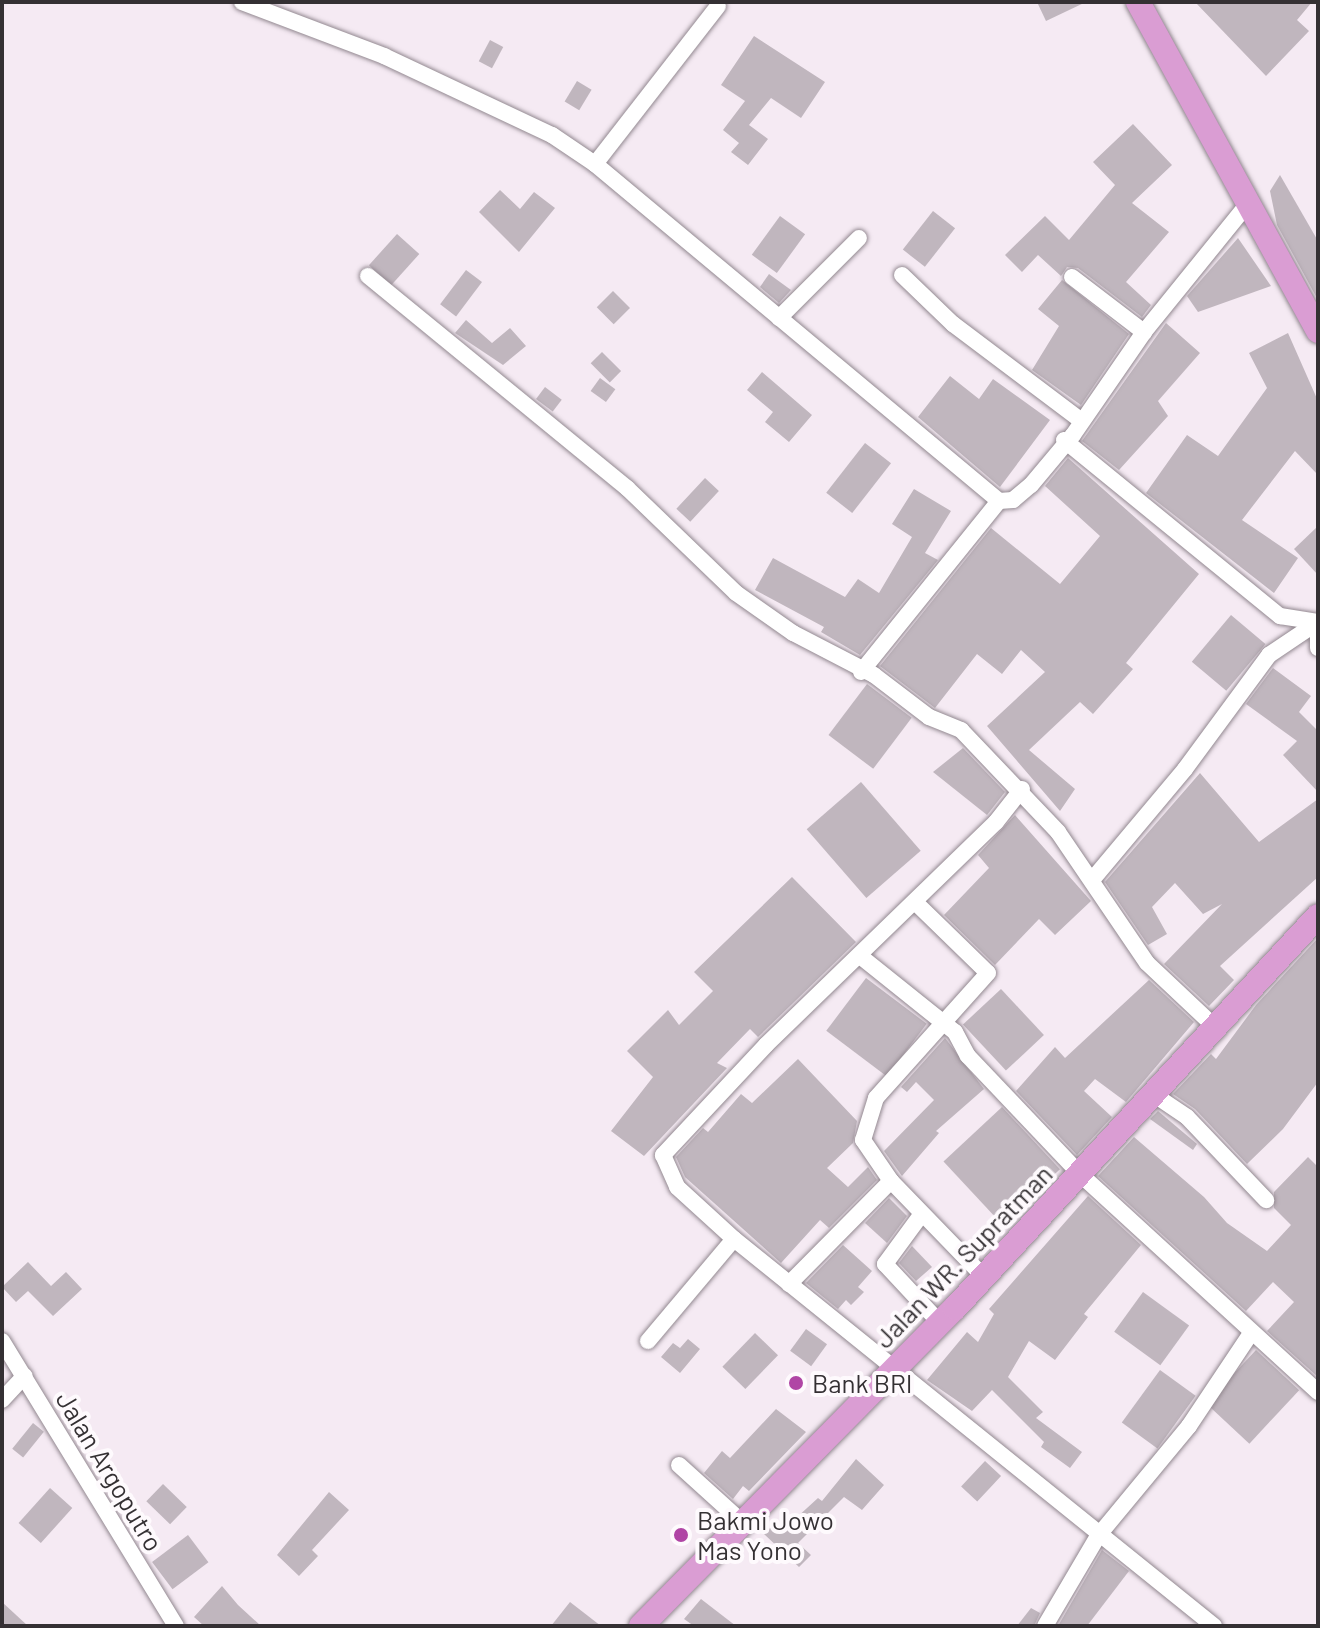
<!DOCTYPE html>
<html>
<head>
<meta charset="utf-8">
<style>
	body { margin:0 }
	#map { position:relative; width:1320px; height:1628px; overflow:hidden; background:#f5eaf3; font-family:Barlow,sans-serif }
	div>[style] { position:absolute }
	[style*='--x'] { left:calc(var(--x)*1px); top:calc(var(--y)*1px); width:calc(var(--w)*1px); rotate:calc(var(--a)*1deg) }
	.building>* { inset:0; background:#c0b6be; transform-origin:0 0 }
	.roads { filter:drop-shadow(0 0 2px #928890) drop-shadow(0 0 2px #928890) }
	.minor>* { height:16px; margin:-8px; padding:0 8px; transform-origin:8px; border-radius:8px; background:#fff }
	.primary>* { height:24px; margin:-12px; padding:0 12px; transform-origin:12px; border-radius:12px; background:#da9dd3 }
	.dots>* { width:22px; height:22px; translate:-50% -50%; box-sizing:border-box; border:4px solid #fefafd; border-radius:50% }
	span { translate:-50% -50%; white-space:nowrap; text-align:center; line-height:1.15; -webkit-text-stroke:8px #fefafd; paint-order:stroke }
	.street-label { font-size:26px; color:#343033 }
	.poi-label { font-size:26px; color:#343033 }
	.left { translate:0 -50%; text-align:left }
	.frame { position:absolute; inset:0; border:4px solid #343033; pointer-events:none }
</style>
</head>
<body>
<div id="map">
	<div class="building">
		<i style="clip-path:polygon(1037px 2px,1086px 2px,1046px 21px)"></i>
		<i style="clip-path:polygon(1195px 2px,1312px 2px,1297px 20px,1309px 31px,1266px 76px)"></i>
		<i style="clip-path:polygon(754px 36px,825px 82px,801px 118px,771px 98px,749px 125px,768px 139px,748px 165px,731px 152px,739px 143px,723px 130px,745px 101px,721px 85px)"></i>
		<i style="left:490px;top:40px;width:15px;height:24px;rotate:28deg"></i>
		<i style="left:577px;top:81px;width:17px;height:24px;rotate:31deg"></i>
		<i style="clip-path:polygon(1133px 124px,1172px 165px,1132px 203px,1169px 232px,1126px 282px,1151px 305px,1142px 317px,1078px 268px,1067px 267px,1061px 276px,1038px 255px,1022px 272px,1005px 255px,1045px 216px,1069px 240px,1115px 185px,1093px 162px)"></i>
		<i style="clip-path:polygon(1280px 175px,1318px 241px,1318px 300px,1277px 225px,1270px 191px)"></i>
		<i style="clip-path:polygon(500px 190px,520px 209px,534px 192px,555px 208px,519px 252px,479px 212px)"></i>
		<i style="left:933px;top:211px;width:28px;height:49px;rotate:38deg"></i>
		<i style="left:780px;top:216px;width:31px;height:48px;rotate:36deg"></i>
		<i style="left:397px;top:234px;width:30px;height:42px;rotate:42deg"></i>
		<i style="clip-path:polygon(1238px 238px,1271px 286px,1198px 312px,1187px 296px)"></i>
		<i style="left:466px;top:270px;width:20px;height:43px;rotate:37deg"></i>
		<i style="clip-path:polygon(769px 274px,791px 290px,779px 303px,760px 287px)"></i>
		<i style="clip-path:polygon(1062px 280px,1129px 334px,1081px 405px,1032px 370px,1059px 326px,1038px 309px)"></i>
		<i style="left:613px;top:291px;width:24px;height:23px;rotate:45deg"></i>
		<i style="clip-path:polygon(466px 320px,492px 343px,510px 328px,526px 346px,503px 365px,455px 333px)"></i>
		<i style="clip-path:polygon(1166px 323px,1200px 353px,1158px 401px,1168px 416px,1119px 470px,1082px 441px)"></i>
		<i style="clip-path:polygon(1288px 333px,1318px 401px,1318px 475px,1295px 451px,1242px 520px,1298px 558px,1274px 593px,1146px 493px,1187px 435px,1218px 456px,1267px 388px,1249px 353px)"></i>
		<i style="left:602px;top:352px;width:27px;height:16px;rotate:45deg"></i>
		<i style="clip-path:polygon(762px 372px,812px 415px,789px 442px,765px 422px,773px 412px,747px 390px)"></i>
		<i style="clip-path:polygon(950px 376px,979px 399px,993px 379px,1050px 420px,1000px 487px,918px 417px)"></i>
		<i style="left:600px;top:378px;width:19px;height:16px;rotate:36deg"></i>
		<i style="left:545px;top:387px;width:21px;height:15px;rotate:37deg"></i>
		<i style="left:865px;top:443px;width:33px;height:63px;rotate:38deg"></i>
		<i style="clip-path:polygon(1068px 458px,1199px 574px,1126px 663px,1133px 669px,1093px 714px,1080px 702px,1029px 750px,1075px 789px,1060px 811px,987px 726px,1045px 672px,1021px 650px,1002px 674px,977px 654px,935px 708px,880px 666px,991px 528px,1060px 584px,1100px 536px,1045px 486px)"></i>
		<i style="left:705px;top:478px;width:19px;height:42px;rotate:43deg"></i>
		<i style="clip-path:polygon(914px 489px,951px 511px,925px 553px,938px 560px,860px 655px,821px 632px,824px 627px,755px 590px,773px 558px,845px 597px,858px 579px,879px 593px,912px 537px,892px 524px)"></i>
		<i style="clip-path:polygon(1318px 526px,1318px 575px,1294px 549px)"></i>
		<i style="left:1231px;top:615px;width:45px;height:61px;rotate:40deg"></i>
		<i style="clip-path:polygon(1273px 668px,1311px 696px,1299px 712px,1318px 731px,1318px 792px,1283px 755px,1297px 741px,1246px 704px)"></i>
		<i style="left:867px;top:684px;width:56px;height:64px;rotate:37deg"></i>
		<i style="clip-path:polygon(963px 748px,1005px 792px,987px 815px,933px 772px)"></i>
		<i style="clip-path:polygon(1200px 773px,1259px 842px,1318px 799px,1318px 877px,1220px 966px,1234px 980px,1209px 1006px,1164px 964px,1222px 904px,1203px 914px,1175px 883px,1152px 907px,1167px 934px,1148px 945px,1105px 882px)"></i>
		<i style="left:861px;top:782px;width:91px;height:72px;rotate:49deg"></i>
		<i style="clip-path:polygon(1015px 815px,1091px 901px,1055px 935px,1039px 919px,995px 965px,944px 915px,989px 868px,978px 855px)"></i>
		<i style="clip-path:polygon(792px 877px,856px 942px,758px 1037px,750px 1029px,717px 1063px,727px 1068px,644px 1156px,611px 1131px,653px 1077px,627px 1051px,668px 1010px,679px 1025px,713px 991px,694px 972px)"></i>
		<i style="clip-path:polygon(1318px 938px,1318px 1082px,1283px 1129px,1247px 1164px,1195px 1109px,1173px 1094px,1211px 1054px,1216px 1059px,1256px 1005px)"></i>
		<i style="left:866px;top:978px;width:76px;height:66px;rotate:37deg"></i>
		<i style="clip-path:polygon(1149px 980px,1194px 1022px,1126px 1102px,1095px 1079px,1084px 1091px,1112px 1117px,1077px 1155px,1016px 1091px,1055px 1047px,1065px 1058px)"></i>
		<i style="left:1001px;top:989px;width:63px;height:52px;rotate:47deg"></i>
		<i style="clip-path:polygon(945px 1038px,984px 1089px,936px 1131px,939px 1133px,902px 1176px,884px 1151px,934px 1100px,916px 1082px,907px 1092px,901px 1087px)"></i>
		<i style="clip-path:polygon(798px 1059px,857px 1121px,853px 1143px,827px 1168px,848px 1187px,868px 1167px,877px 1180px,829px 1228px,820px 1220px,781px 1263px,685px 1177px,676px 1157px,703px 1128px,708px 1132px,741px 1094px,752px 1103px)"></i>
		<i style="left:1002px;top:1107px;width:85px;height:80px;rotate:47deg"></i>
		<i style="clip-path:polygon(1158px 1111px,1197px 1144px,1193px 1150px,1150px 1119px)"></i>
		<i style="clip-path:polygon(1134px 1137px,1204px 1197px,1227px 1223px,1267px 1251px,1291px 1225px,1274px 1208px,1274px 1192px,1308px 1157px,1318px 1167px,1318px 1377px,1267px 1331px,1294px 1302px,1273px 1282px,1246px 1311px,1098px 1176px)"></i>
		<i style="clip-path:polygon(1088px 1196px,1141px 1245px,1084px 1314px,1088px 1317px,1055px 1360px,1029px 1341px,1008px 1377px,1043px 1412px,1036px 1418px,1082px 1452px,1070px 1468px,1041px 1447px,1044px 1442px,992px 1390px,972px 1411px,927px 1380px,967px 1332px,978px 1342px,994px 1314px,989px 1309px)"></i>
		<i style="clip-path:polygon(889px 1198px,907px 1216px,887px 1243px,865px 1223px)"></i>
		<i style="clip-path:polygon(843px 1245px,872px 1271px,858px 1287px,864px 1292px,851px 1305px,846px 1300px,838px 1309px,806px 1283px)"></i>
		<i style="clip-path:polygon(912px 1246px,932px 1267px,916px 1281px,899px 1263px)"></i>
		<i style="clip-path:polygon(28px 1262px,51px 1286px,66px 1272px,82px 1289px,53px 1316px,28px 1291px,16px 1302px,2px 1287px)"></i>
		<i style="left:1143px;top:1292px;width:57px;height:49px;rotate:36deg"></i>
		<i style="left:806px;top:1329px;width:26px;height:27px;rotate:36deg"></i>
		<i style="left:755px;top:1333px;width:32px;height:47px;rotate:44deg"></i>
		<i style="clip-path:polygon(688px 1339px,700px 1349px,680px 1373px,661px 1357px,673px 1343px,680px 1348px)"></i>
		<i style="left:1256px;top:1350px;width:59px;height:73px;rotate:43deg"></i>
		<i style="left:1160px;top:1370px;width:44px;height:65px;rotate:36deg"></i>
		<i style="clip-path:polygon(776px 1409px,806px 1432px,749px 1491px,743px 1486px,733px 1499px,704px 1473px,722px 1451px,730px 1458px)"></i>
		<i style="clip-path:polygon(81px 1420px,90px 1433px,77px 1443px,69px 1429px)"></i>
		<i style="left:33px;top:1423px;width:14px;height:33px;rotate:39deg"></i>
		<i style="clip-path:polygon(856px 1459px,884px 1485px,862px 1510px,844px 1497px,798px 1543px,811px 1555px,799px 1567px,764px 1534px,776px 1522px,784px 1529px,818px 1498px,822px 1501px)"></i>
		<i style="left:985px;top:1461px;width:22px;height:35px;rotate:43deg"></i>
		<i style="left:163px;top:1484px;width:33px;height:24px;rotate:44deg"></i>
		<i style="left:50px;top:1488px;width:30px;height:47px;rotate:42deg"></i>
		<i style="clip-path:polygon(329px 1492px,349px 1510px,312px 1550px,318px 1556px,299px 1576px,277px 1555px)"></i>
		<i style="left:188px;top:1535px;width:34px;height:45px;rotate:53deg"></i>
		<i style="clip-path:polygon(1102px 1550px,1129px 1571px,1087px 1626px,1058px 1626px)"></i>
		<i style="clip-path:polygon(222px 1586px,238px 1605px,261px 1626px,204px 1626px,194px 1617px)"></i>
		<i style="clip-path:polygon(701px 1599px,736px 1626px,694px 1626px,684px 1619px)"></i>
		<i style="clip-path:polygon(2px 1602px,28px 1626px,2px 1626px)"></i>
		<i style="clip-path:polygon(570px 1602px,601px 1626px,551px 1626px)"></i>
		<i style="clip-path:polygon(1031px 1608px,1040px 1613px,1034px 1626px,1017px 1626px)"></i>
	</div>
	<div class="roads">
		<div class="minor">
			<i style="--x:242;--y:2;--w:152;--a:20.8"></i>
			<i style="--x:384;--y:56;--w:186;--a:25.2"></i>
			<i style="--x:552;--y:135;--w:52;--a:34"></i>
			<i style="--x:595;--y:164;--w:526;--a:39.83"></i>
			<i style="--x:999;--y:501;--w:14;--a:-4"></i>
			<i style="--x:1013;--y:500;--w:23;--a:-40"></i>
			<i style="--x:1031;--y:485;--w:65;--a:-50"></i>
			<i style="--x:1073;--y:435;--w:125;--a:-55.4"></i>
			<i style="--x:1144;--y:332;--w:164;--a:-51"></i>
			<i style="--x:595;--y:164;--w:200;--a:-52.1"></i>
			<i style="--x:902;--y:275;--w:71;--a:43.9"></i>
			<i style="--x:953;--y:324;--w:158;--a:37"></i>
			<i style="--x:368;--y:276;--w:335;--a:39.3"></i>
			<i style="--x:627;--y:488;--w:151;--a:43.9"></i>
			<i style="--x:736;--y:593;--w:70;--a:35.1"></i>
			<i style="--x:793;--y:633;--w:91;--a:27.4"></i>
			<i style="--x:874;--y:675;--w:69;--a:37.4"></i>
			<i style="--x:929;--y:717;--w:35;--a:22"></i>
			<i style="--x:961;--y:730;--w:141;--a:46.4"></i>
			<i style="--x:1058;--y:832;--w:158;--a:55.8"></i>
			<i style="--x:1147;--y:963;--w:93;--a:43.3"></i>
			<i style="--x:1072;--y:277;--w:91;--a:37.4"></i>
			<i style="--x:779;--y:318;--w:113;--a:-45"></i>
			<i style="--x:1064;--y:440;--w:279;--a:39.2"></i>
			<i style="--x:1280;--y:616;--w:38;--a:9"></i>
			<i style="--x:1318;--y:624;--w:24;--a:90"></i>
			<i style="--x:861;--y:672;--w:220;--a:-51.1"></i>
			<i style="--x:1022;--y:789;--w:42;--a:128.2"></i>
			<i style="--x:996;--y:822;--w:320;--a:135.9"></i>
			<i style="--x:766;--y:1045;--w:151;--a:133.1"></i>
			<i style="--x:663;--y:1155;--w:35;--a:66"></i>
			<i style="--x:677;--y:1187;--w:77;--a:42.4"></i>
			<i style="--x:734;--y:1239;--w:617;--a:38.88"></i>
			<i style="--x:1092;--y:880;--w:145;--a:-50"></i>
			<i style="--x:1185;--y:769;--w:142;--a:-53.6"></i>
			<i style="--x:1269;--y:655;--w:59;--a:-34"></i>
			<i style="--x:916;--y:903;--w:100;--a:44.2"></i>
			<i style="--x:988;--y:973;--w:168;--a:131.9"></i>
			<i style="--x:876;--y:1098;--w:44;--a:107.2"></i>
			<i style="--x:863;--y:1140;--w:50;--a:55.7"></i>
			<i style="--x:891;--y:1181;--w:134;--a:45.9"></i>
			<i style="--x:860;--y:956;--w:122;--a:38.7"></i>
			<i style="--x:955;--y:1032;--w:27;--a:62"></i>
			<i style="--x:968;--y:1056;--w:163;--a:46.5"></i>
			<i style="--x:1080;--y:1174;--w:323;--a:42.5"></i>
			<i style="--x:1153;--y:1094;--w:41;--a:34.1"></i>
			<i style="--x:1187;--y:1117;--w:115;--a:46.4"></i>
			<i style="--x:921;--y:1215;--w:61;--a:126.3"></i>
			<i style="--x:885;--y:1264;--w:81;--a:47"></i>
			<i style="--x:789;--y:1284;--w:145;--a:-45.3"></i>
			<i style="--x:2;--y:1341;--w:334;--a:58.6"></i>
			<i style="--x:648;--y:1341;--w:133;--a:-49.9"></i>
			<i style="--x:2;--y:1400;--w:33;--a:-47"></i>
			<i style="--x:679;--y:1465;--w:86;--a:42.2"></i>
			<i style="--x:1045;--y:1626;--w:104;--a:-59.5"></i>
			<i style="--x:1098;--y:1536;--w:143;--a:-50.4"></i>
			<i style="--x:1189;--y:1426;--w:112;--a:-56.3"></i>
		</div>
		<div class="primary">
			<i style="--x:1138;--y:2;--w:375;--a:61.3"></i>
			<i style="--x:641;--y:1626;--w:447;--a:-45.4"></i>
			<i style="--x:955;--y:1308;--w:534;--a:-47.2"></i>
		</div>
	</div>
	<div class="dots">
		<i style="left:796px;top:1383px;background:#b045a5"></i>
		<i style="left:681px;top:1535px;background:#b045a5"></i>
	</div>
	<div class="street-label">
		<span style="left:963px;top:1256px;rotate:-46deg">Jalan WR. Supratman</span>
		<span style="left:110px;top:1471px;rotate:59deg">Jalan Argoputro</span>
	</div>
	<div class="poi-label">
		<span class="left" style="left:812px;top:1383px">Bank BRI</span>
		<span class="left" style="left:697px;top:1535px">Bakmi Jowo<br>Mas Yono</span>
	</div>
	<div class="frame"></div>
</div>
</body>
</html>
